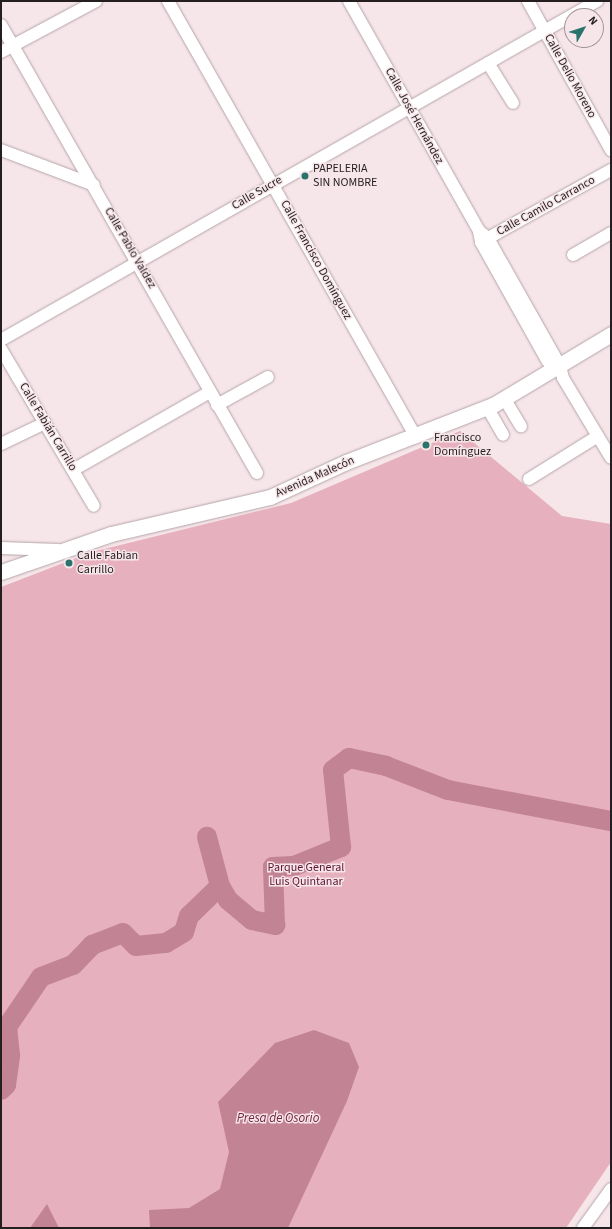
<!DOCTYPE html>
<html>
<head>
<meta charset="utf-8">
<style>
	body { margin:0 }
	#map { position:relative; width:612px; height:1229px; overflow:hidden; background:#f6e5e9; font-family:"Source Sans 3",sans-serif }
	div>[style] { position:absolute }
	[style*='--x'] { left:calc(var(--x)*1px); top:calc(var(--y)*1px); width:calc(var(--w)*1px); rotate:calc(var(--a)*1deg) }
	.green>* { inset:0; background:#e6b0bf }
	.water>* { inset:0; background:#c28395 }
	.river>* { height:20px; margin:-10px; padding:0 10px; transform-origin:10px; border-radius:10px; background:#c28395 }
	.roads { filter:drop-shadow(0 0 1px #b5a5a9) drop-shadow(0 0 1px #b5a5a9) }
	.minor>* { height:12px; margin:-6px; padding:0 6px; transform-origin:6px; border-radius:6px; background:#fff }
	.major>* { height:15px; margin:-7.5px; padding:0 7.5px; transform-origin:7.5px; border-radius:7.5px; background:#fff }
	.dots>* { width:11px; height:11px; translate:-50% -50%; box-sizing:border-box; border:2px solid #f6e5e9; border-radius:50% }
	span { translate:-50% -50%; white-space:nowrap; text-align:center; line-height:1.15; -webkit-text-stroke:3px #f6e5e9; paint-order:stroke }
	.street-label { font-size:12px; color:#241e20 }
	.poi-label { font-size:12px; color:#241e20 }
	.left { translate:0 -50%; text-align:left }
	.park-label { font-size:12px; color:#5f1432 }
	.water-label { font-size:13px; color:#732743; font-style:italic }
	.frame { position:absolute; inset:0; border:2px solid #241e20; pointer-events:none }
	.north { position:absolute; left:564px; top:8px; width:40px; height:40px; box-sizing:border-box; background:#f6e5e9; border:1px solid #a29599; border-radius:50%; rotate:51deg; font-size:11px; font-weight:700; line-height:16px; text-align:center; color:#241e20 }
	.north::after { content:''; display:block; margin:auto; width:14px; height:18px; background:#2a736c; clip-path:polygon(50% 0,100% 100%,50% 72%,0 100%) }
</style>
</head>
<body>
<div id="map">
	<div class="green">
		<i style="clip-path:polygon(460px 431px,562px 516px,611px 524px,611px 1162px,566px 1228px,1px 1228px,1px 587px,92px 552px,291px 503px)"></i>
	</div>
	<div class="water">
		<i style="clip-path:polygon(314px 1030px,349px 1043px,359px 1067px,347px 1101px,288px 1228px,150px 1228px,149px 1210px,189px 1208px,220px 1189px,229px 1152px,218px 1102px,275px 1043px)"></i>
		<i style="clip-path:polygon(47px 1204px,59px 1228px,30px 1228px)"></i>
	</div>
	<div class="river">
		<i style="--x:220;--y:886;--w:16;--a:60"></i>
		<i style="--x:228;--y:900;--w:31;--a:40"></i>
		<i style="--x:252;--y:920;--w:24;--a:12"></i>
		<i style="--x:275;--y:925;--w:58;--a:-92"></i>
		<i style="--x:273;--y:867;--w:21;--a:-3"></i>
		<i style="--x:294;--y:866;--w:51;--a:-22"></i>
		<i style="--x:341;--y:847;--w:77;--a:-95.9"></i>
		<i style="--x:333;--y:770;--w:20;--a:-37"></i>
		<i style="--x:349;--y:758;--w:38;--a:12"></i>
		<i style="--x:386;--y:766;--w:66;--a:21.2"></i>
		<i style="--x:448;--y:790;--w:166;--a:10.8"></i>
		<i style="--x:1;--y:1090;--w:7;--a:-45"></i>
		<i style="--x:6;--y:1085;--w:30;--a:-82"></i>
		<i style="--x:10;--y:1055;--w:28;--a:-96"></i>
		<i style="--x:7;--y:1027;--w:60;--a:-55.8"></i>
		<i style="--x:41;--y:977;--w:34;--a:-21"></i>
		<i style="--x:73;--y:965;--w:28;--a:-46"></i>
		<i style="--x:92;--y:945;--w:33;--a:-21"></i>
		<i style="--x:123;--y:933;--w:18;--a:45"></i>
		<i style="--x:136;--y:946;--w:30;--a:-6"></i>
		<i style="--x:166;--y:943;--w:21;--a:-31"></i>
		<i style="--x:184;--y:932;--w:17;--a:-73"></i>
		<i style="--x:189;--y:916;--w:43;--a:-44.1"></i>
		<i style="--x:220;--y:886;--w:51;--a:-104.9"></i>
	</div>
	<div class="roads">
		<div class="minor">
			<i style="--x:168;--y:1;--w:502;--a:60.37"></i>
			<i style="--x:349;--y:1;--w:264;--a:60.5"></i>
			<i style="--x:479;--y:231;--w:11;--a:38"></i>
			<i style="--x:488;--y:238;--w:29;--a:61"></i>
			<i style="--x:502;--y:263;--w:118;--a:60.6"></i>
			<i style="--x:560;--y:366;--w:12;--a:76"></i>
			<i style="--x:563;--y:378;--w:93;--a:59"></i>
			<i style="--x:528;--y:1;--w:171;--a:60.9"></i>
			<i style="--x:1;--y:25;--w:516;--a:60.26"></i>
			<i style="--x:1;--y:52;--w:108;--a:-28.2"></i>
			<i style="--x:488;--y:63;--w:47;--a:58"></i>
			<i style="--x:1;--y:150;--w:99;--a:20.6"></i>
			<i style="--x:479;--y:231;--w:11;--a:80"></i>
			<i style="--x:481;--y:242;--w:137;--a:60.8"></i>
			<i style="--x:481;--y:242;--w:149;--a:-29"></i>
			<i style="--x:573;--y:255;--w:44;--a:-30.1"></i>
			<i style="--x:1;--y:340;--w:686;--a:-29.63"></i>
			<i style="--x:1;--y:349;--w:182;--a:59.4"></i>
			<i style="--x:504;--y:398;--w:33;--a:59"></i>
			<i style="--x:217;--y:405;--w:58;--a:-28.8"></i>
			<i style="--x:487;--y:407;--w:32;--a:60"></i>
			<i style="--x:1;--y:444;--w:49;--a:-25.5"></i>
			<i style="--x:73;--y:470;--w:158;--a:-29.7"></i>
			<i style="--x:529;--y:479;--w:81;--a:-31.9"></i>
			<i style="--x:1;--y:548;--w:57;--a:2"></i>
			<i style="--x:583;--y:1228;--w:48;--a:-54.3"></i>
		</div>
		<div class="major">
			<i style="--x:1;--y:572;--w:116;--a:-19.1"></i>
			<i style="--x:111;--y:534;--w:163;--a:-13.1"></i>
			<i style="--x:270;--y:497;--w:84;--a:-24.7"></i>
			<i style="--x:346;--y:462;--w:158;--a:-21.2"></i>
			<i style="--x:493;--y:405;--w:138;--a:-31"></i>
		</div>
	</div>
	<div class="dots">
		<i style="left:305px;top:176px;background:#2a736c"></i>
		<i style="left:426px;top:445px;background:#2a736c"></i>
		<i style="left:69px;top:563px;background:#2a736c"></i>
	</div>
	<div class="street-label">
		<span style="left:570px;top:76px;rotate:61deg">Calle Delio Moreno</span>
		<span style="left:414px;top:116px;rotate:61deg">Calle José Hernández</span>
		<span style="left:257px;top:193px;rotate:-30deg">Calle Sucre</span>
		<span style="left:546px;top:206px;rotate:-29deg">Calle Camilo Carranco</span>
		<span style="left:130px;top:248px;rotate:60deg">Calle Pablo Valdez</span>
		<span style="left:316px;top:260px;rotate:61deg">Calle Francisco Domínguez</span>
		<span style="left:48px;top:427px;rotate:59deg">Calle Fabián Carrillo</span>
		<span style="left:315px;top:477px;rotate:-24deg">Avenida Malecón</span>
	</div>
	<div class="poi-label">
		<span class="left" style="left:313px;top:176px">PAPELERIA<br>SIN NOMBRE</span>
		<span class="left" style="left:434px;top:445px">Francisco<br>Domínguez</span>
		<span class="left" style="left:77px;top:563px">Calle Fabian<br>Carrillo</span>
	</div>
	<div class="park-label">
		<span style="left:306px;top:875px">Parque General<br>Luis Quintanar</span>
	</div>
	<div class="water-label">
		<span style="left:278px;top:1118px">Presa de Osorio</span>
	</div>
	<div class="frame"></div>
	<div class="north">N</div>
</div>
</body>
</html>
